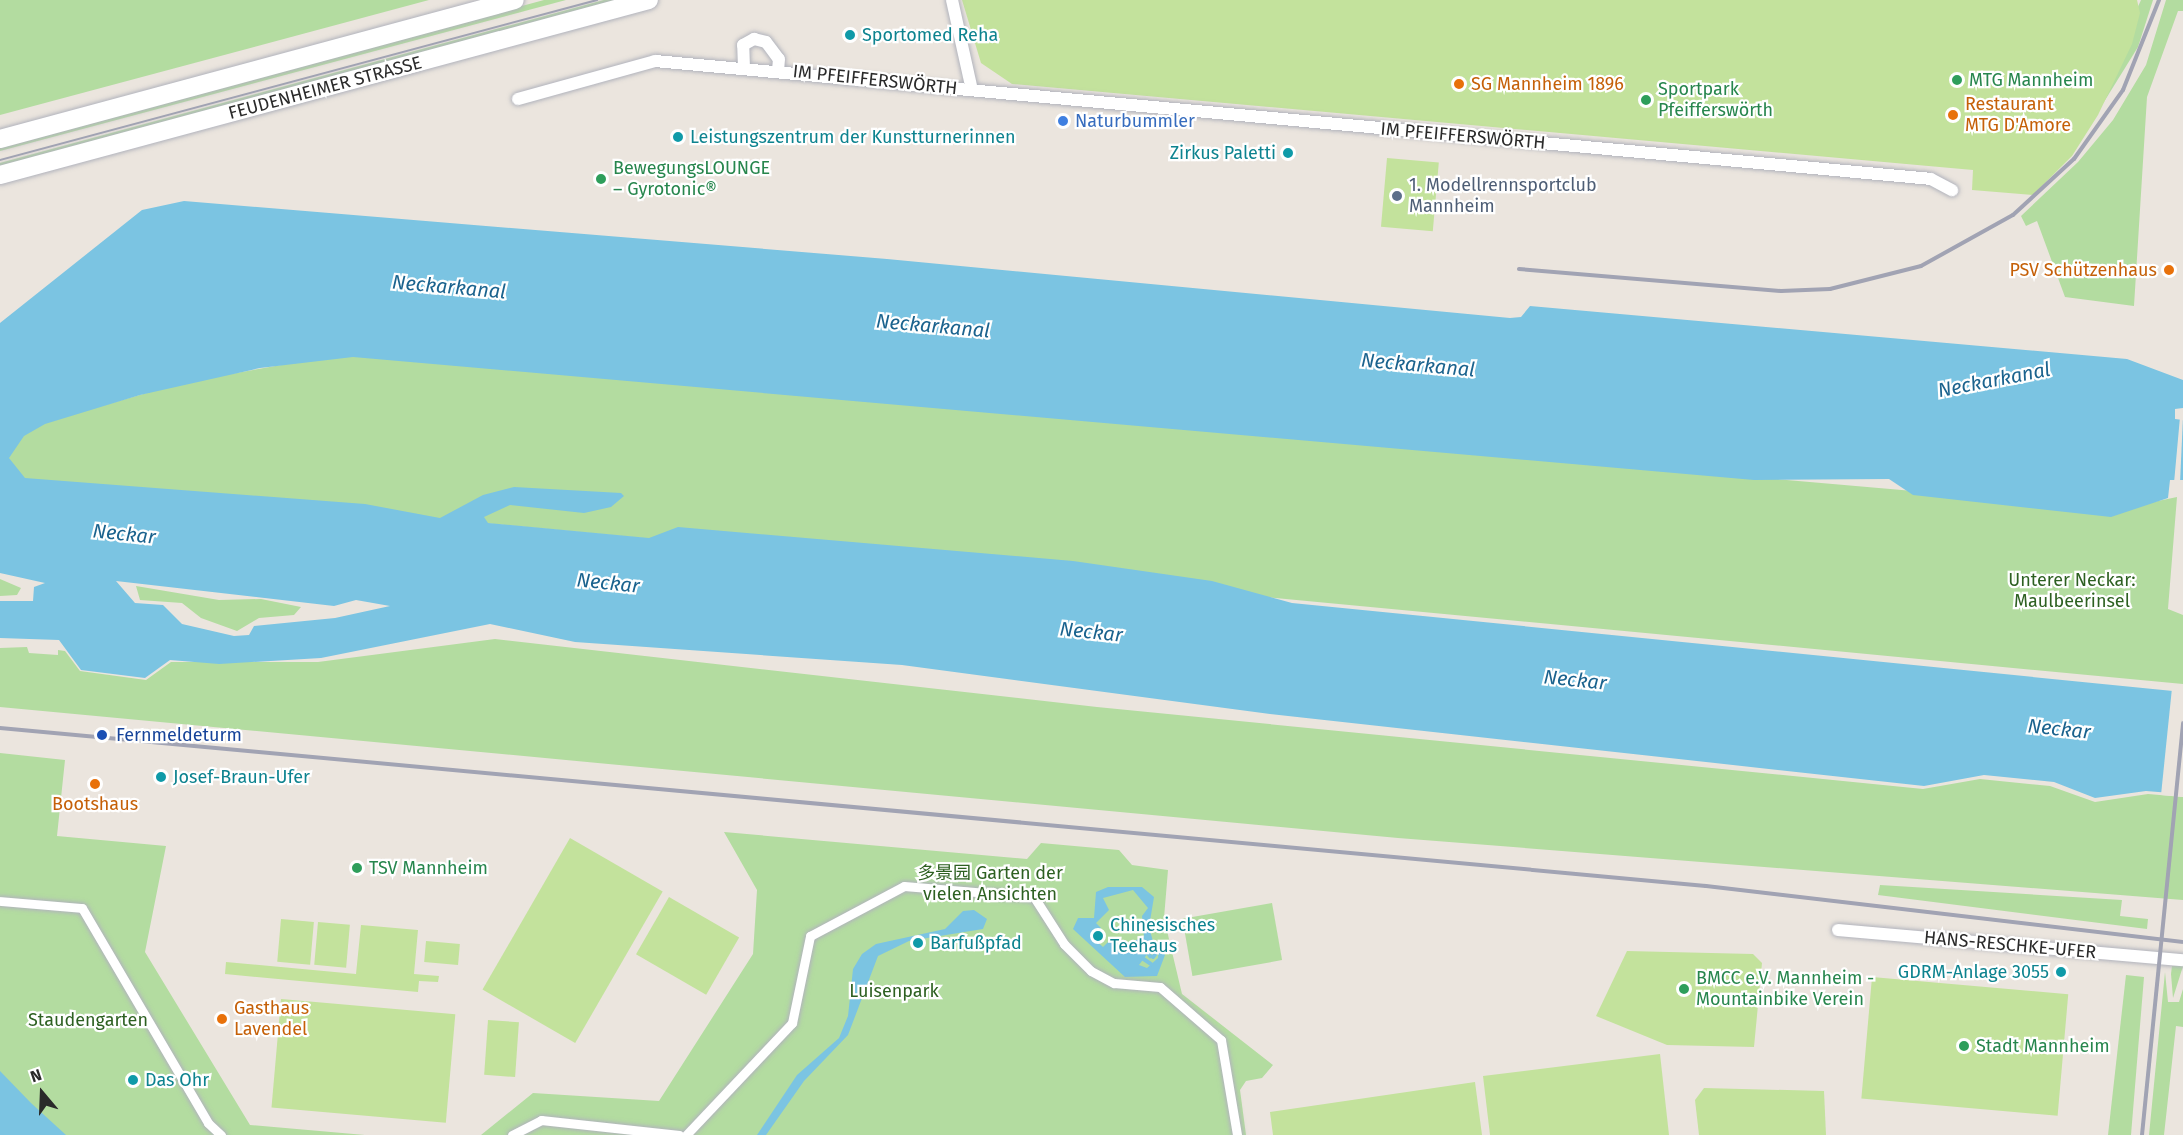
<!DOCTYPE html>
<html>
<head>
<meta charset="utf-8">
<style>
	body { margin:0 }
	#map { position:relative; width:2183px; height:1135px; overflow:hidden; background:#ebe5de; font-family:"Fira Sans","Noto Sans SC",sans-serif }
	div>[style] { position:absolute }
	[style*='--x'] { left:calc(var(--x)*1px); top:calc(var(--y)*1px); width:calc(var(--w)*1px); rotate:calc(var(--a)*1deg) }
	.green>* { inset:0; background:#b3dca0; transform-origin:0 0 }
	.pitch>* { inset:0; background:#c3e29c; transform-origin:0 0 }
	.water>* { inset:0; background:#7bc4e2 }
	.pier>* { inset:0; background:#ebe5de }
	.stream>* { height:4px; margin:-2px; padding:0 2px; transform-origin:2px; border-radius:2px; background:#7bc4e2 }
	.roads { filter:drop-shadow(0 0 2px #b1b3bc) drop-shadow(0 0 2px #b1b3bc) }
	.pedestrian>* { height:9px; margin:-4.5px; padding:0 4.5px; transform-origin:4.5px; border-radius:4.5px; background:#fff }
	.minor>* { height:12px; margin:-6px; padding:0 6px; transform-origin:6px; border-radius:6px; background:#fff }
	.secondary>* { height:18px; margin:-9px; padding:0 9px; transform-origin:9px; border-radius:9px; background:#fff }
	.tram>* { height:1.5px; margin:-0.75px; padding:0 0.75px; transform-origin:0.75px; border-radius:0.75px; background:#a1a3b3 }
	.rail>* { height:4px; margin:-2px; padding:0 2px; transform-origin:2px; border-radius:2px; background:#a1a3b3 }
	.dots>* { width:16px; height:16px; translate:-50% -50%; box-sizing:border-box; border:3px solid #fff; border-radius:50% }
	span { translate:-50% -50%; white-space:nowrap; text-align:center; line-height:1.15; -webkit-text-stroke:4.5px #fff; paint-order:stroke }
	.culture-label { font-size:18px; color:#0d838f }
	.left { translate:0 -50%; text-align:left }
	.right { translate:-100% -50%; text-align:right }
	.street-label { font-size:18px; color:#2a2a2a }
	.leisure-label { font-size:18px; color:#27864d }
	.food-label { font-size:18px; color:#c56008 }
	.shop-label { font-size:18px; color:#366cbe }
	.service-label { font-size:18px; color:#4e5e75 }
	.park-label { font-size:18px; color:#2d6021 }
	.transit-label { font-size:18px; color:#164399 }
	.water-label { font-size:20px; color:#1b638e; font-style:italic }
	.north { position:absolute; left:12px; top:1063px; width:60px; height:60px; -webkit-text-stroke:4px #fff; paint-order:stroke; rotate:341deg; font-size:16px; font-weight:700; line-height:24px; text-align:center; color:#2a2a2a }
	.north::after { content:''; display:block; margin:auto; width:21px; height:27px; background:#2a2a2a; clip-path:polygon(50% 0,100% 100%,50% 72%,0 100%) }
</style>
</head>
<body>
<div id="map">
	<div class="green">
		<i style="clip-path:polygon(0 0,429px 0,0 115px)"></i>
		<i style="clip-path:polygon(544px 0,566px 0,0 151px,0 146px)"></i>
		<i style="clip-path:polygon(604px 0,620px 0,0 169px,0 163px)"></i>
		<i style="clip-path:polygon(2141px 0,2153px 0,2138px 47px,2071px 155px)"></i>
		<i style="clip-path:polygon(2166px 0,2183px 0,2183px 11px,2178px 11px,2147px 97px,2134px 306px,2065px 297px,2037px 221px,2026px 226px,2021px 216px,2078px 162px,2113px 120px,2146px 65px)"></i>
		<i style="clip-path:polygon(343px 354px,2120px 509px,2177px 497px,2168px 609px,2183px 615px,2183px 684px,20px 479px,8px 461px,11px 438px,28px 427px,185px 382px)"></i>
		<i style="clip-path:polygon(0 579px,21px 588px,17px 595px,0 596px)"></i>
		<i style="clip-path:polygon(136px 586px,219px 600px,261px 599px,301px 607px,294px 615px,259px 618px,237px 631px,201px 618px,182px 603px,140px 600px)"></i>
		<i style="clip-path:polygon(495px 639px,1097px 707px,1923px 789px,1980px 779px,2050px 786px,2095px 802px,2148px 794px,2183px 797px,2183px 900px,1398px 838px,0 707px,0 648px,27px 647px,29px 653px,58px 655px,58px 650px,65px 651px,80px 671px,146px 680px,171px 662px,318px 662px)"></i>
		<i style="clip-path:polygon(0 753px,65px 760px,57px 836px,166px 846px,145px 952px,250px 1125px,365px 1135px,0 1135px)"></i>
		<i style="clip-path:polygon(724px 832px,1027px 859px,1041px 843px,1119px 850px,1132px 865px,1168px 870px,1164px 918px,1182px 994px,1273px 1065px,1262px 1078px,1246px 1081px,1240px 1090px,1246px 1135px,481px 1135px,533px 1093px,659px 1101px,753px 954px,757px 890px)"></i>
		<i style="clip-path:polygon(1880px 885px,2122px 900px,2120px 916px,2148px 919px,2147px 929px,1878px 895px)"></i>
		<i style="left:1272px;top:903px;width:58px;height:91px;rotate:80deg"></i>
		<i style="clip-path:polygon(2172px 966px,2183px 966px,2173px 998px,2171px 974px)"></i>
		<i style="clip-path:polygon(2165px 972px,2168px 1002px,2179px 1002px,2183px 989px,2183px 1027px,2176px 1026px,2164px 1135px,2149px 1135px)"></i>
		<i style="clip-path:polygon(2126px 975px,2144px 977px,2131px 1135px,2108px 1135px)"></i>
	</div>
	<div class="pitch">
		<i style="clip-path:polygon(962px 0,2137px 0,2140px 13px,2132px 44px,2098px 115px,2072px 156px,2033px 195px,1972px 190px,1973px 170px,1012px 84px,981px 63px)"></i>
		<i style="left:1387px;top:158px;width:52px;height:69px;rotate:5deg"></i>
		<i style="left:570px;top:838px;width:107px;height:175px;rotate:30deg"></i>
		<i style="left:669px;top:897px;width:81px;height:66px;rotate:30deg"></i>
		<i style="left:281px;top:919px;width:33px;height:43px;rotate:5deg"></i>
		<i style="left:318px;top:922px;width:32px;height:43px;rotate:5deg"></i>
		<i style="clip-path:polygon(361px 925px,418px 930px,414px 974px,439px 976px,438px 982px,419px 981px,418px 992px,225px 974px,226px 962px,356px 974px)"></i>
		<i style="left:426px;top:941px;width:34px;height:21px;rotate:5deg"></i>
		<i style="clip-path:polygon(1627px 951px,1753px 954px,1762px 963px,1754px 1047px,1667px 1045px,1596px 1016px)"></i>
		<i style="left:1872px;top:977px;width:197px;height:122px;rotate:5deg"></i>
		<i style="left:281px;top:999px;width:175px;height:109px;rotate:5deg"></i>
		<i style="left:488px;top:1020px;width:31px;height:55px;rotate:4deg"></i>
		<i style="clip-path:polygon(1660px 1054px,1669px 1135px,1490px 1135px,1483px 1076px)"></i>
		<i style="clip-path:polygon(1475px 1082px,1482px 1135px,1273px 1135px,1270px 1112px)"></i>
		<i style="clip-path:polygon(1704px 1088px,1824px 1091px,1826px 1135px,1699px 1135px,1695px 1100px)"></i>
	</div>
	<div class="water">
		<i style="clip-path:polygon(evenodd,184px 201px,887px 259px,1510px 318px,1521px 317px,1530px 306px,2127px 359px,2183px 380px,2183px 408px,2175px 409px,2175px 419px,2183px 420px,2183px 480px,2170px 480px,2168px 498px,2111px 517px,1913px 495px,1889px 479px,1754px 480px,353px 357px,260px 368px,140px 395px,45px 424px,24px 436px,9px 458px,25px 478px,365px 504px,440px 518px,483px 495px,514px 487px,621px 493px,624px 496px,611px 507px,584px 513px,510px 505px,484px 517px,488px 523px,649px 538px,678px 527px,1073px 561px,1212px 581px,1292px 603px,2183px 692px,2183px 794px,2146px 791px,2095px 798px,2054px 782px,1984px 775px,1924px 786px,1270px 714px,902px 665px,575px 642px,490px 624px,321px 658px,219px 664px,170px 660px,145px 678px,81px 670px,59px 640px,0 638px,0 601px,33px 601px,34px 587px,45px 583px,0 573px,0 323px,142px 210px,184px 201px,116px 581px,334px 606px,356px 600px,390px 606px,335px 618px,254px 626px,249px 635px,234px 636px,182px 624px,163px 605px,135px 603px,116px 581px)"></i>
		<i style="clip-path:polygon(evenodd,1108px 887px,1142px 887px,1154px 897px,1149px 927px,1154px 945px,1139px 965px,1147px 968px,1158px 958px,1159px 943px,1165px 955px,1157px 976px,1125px 977px,1073px 929px,1078px 918px,1094px 918px,1096px 892px,1108px 887px,1133px 890px,1148px 908px,1142px 916px,1144px 937px,1120px 946px,1112px 938px,1103px 947px,1092px 937px,1101px 928px,1096px 923px,1109px 910px,1103px 898px,1133px 890px)"></i>
		<i style="clip-path:polygon(974px 910px,987px 919px,983px 929px,909px 941px,878px 956px,848px 1035px,804px 1081px,766px 1135px,757px 1135px,797px 1075px,839px 1038px,848px 1016px,853px 969px,862px 954px,876px 944px,945px 929px,963px 911px)"></i>
		<i style="clip-path:polygon(0 1071px,31px 1103px,66px 1135px,0 1135px)"></i>
	</div>
	<div class="pier">
		<i style="clip-path:polygon(2180px 417px,2183px 417px,2180px 483px,2174px 483px)"></i>
		<i style="clip-path:polygon(2172px 688px,2183px 689px,2183px 797px,2161px 795px)"></i>
	</div>
	<div class="stream">
		<i style="--x:1148;--y:953;--w:4;--a:56"></i>
		<i style="--x:1153;--y:957;--w:5;--a:-53"></i>
		<i style="--x:1142;--y:958;--w:11;--a:34"></i>
	</div>
	<div class="roads">
		<div class="pedestrian">
			<i style="--x:0;--y:901;--w:82;--a:4.9"></i>
			<i style="--x:82;--y:908;--w:249;--a:59.6"></i>
			<i style="--x:208;--y:1123;--w:18;--a:43"></i>
			<i style="--x:512;--y:1135;--w:33;--a:-27"></i>
			<i style="--x:541;--y:1120;--w:139;--a:6.2"></i>
			<i style="--x:686;--y:1135;--w:154;--a:-46.6"></i>
			<i style="--x:792;--y:1023;--w:89;--a:-78.3"></i>
			<i style="--x:810;--y:936;--w:106;--a:-28"></i>
			<i style="--x:904;--y:886;--w:130;--a:4.8"></i>
			<i style="--x:1034;--y:897;--w:56;--a:57.4"></i>
			<i style="--x:1064;--y:944;--w:38;--a:45"></i>
			<i style="--x:1091;--y:971;--w:26;--a:28"></i>
			<i style="--x:1114;--y:983;--w:46;--a:5"></i>
			<i style="--x:1160;--y:987;--w:81;--a:41"></i>
			<i style="--x:1221;--y:1040;--w:96;--a:80.4"></i>
		</div>
		<div class="minor">
			<i style="--x:952;--y:0;--w:92;--a:77.5"></i>
			<i style="--x:744;--y:68;--w:23;--a:-92"></i>
			<i style="--x:743;--y:45;--w:13;--a:-29"></i>
			<i style="--x:754;--y:39;--w:12;--a:14"></i>
			<i style="--x:766;--y:42;--w:21;--a:53"></i>
			<i style="--x:779;--y:59;--w:12;--a:95"></i>
			<i style="--x:518;--y:99;--w:142;--a:-15.5"></i>
			<i style="--x:655;--y:61;--w:1281;--a:5.28"></i>
			<i style="--x:1931;--y:179;--w:24;--a:28"></i>
			<i style="--x:1838;--y:930;--w:346;--a:5"></i>
		</div>
		<div class="secondary">
			<i style="--x:0;--y:139;--w:533;--a:-15.1"></i>
			<i style="--x:0;--y:175;--w:672;--a:-15.09"></i>
		</div>
	</div>
	<div class="tram">
		<i style="--x:0;--y:160;--w:618;--a:-15"></i>
	</div>
	<div class="rail">
		<i style="--x:1519;--y:269;--w:263;--a:4.8"></i>
		<i style="--x:1781;--y:291;--w:49;--a:-2.3"></i>
		<i style="--x:1830;--y:289;--w:94;--a:-14.2"></i>
		<i style="--x:1921;--y:266;--w:105;--a:-29"></i>
		<i style="--x:2013;--y:215;--w:83;--a:-42.6"></i>
		<i style="--x:2074;--y:159;--w:85;--a:-54.6"></i>
		<i style="--x:2123;--y:90;--w:97;--a:-68.2"></i>
		<i style="--x:0;--y:728;--w:1713;--a:5.29"></i>
		<i style="--x:1706;--y:886;--w:480;--a:6.7"></i>
		<i style="--x:2142;--y:1135;--w:414;--a:-84.3"></i>
	</div>
	<div class="dots">
		<i style="left:850px;top:35px;background:#0f9aa8"></i>
		<i style="left:1957px;top:80px;background:#2e9e5b"></i>
		<i style="left:1459px;top:84px;background:#e8710a"></i>
		<i style="left:1646px;top:100px;background:#2e9e5b"></i>
		<i style="left:1953px;top:115px;background:#e8710a"></i>
		<i style="left:1063px;top:121px;background:#3f7fe0"></i>
		<i style="left:678px;top:137px;background:#0f9aa8"></i>
		<i style="left:1288px;top:153px;background:#0f9aa8"></i>
		<i style="left:601px;top:179px;background:#2e9e5b"></i>
		<i style="left:1397px;top:196px;background:#5c6f8a"></i>
		<i style="left:2169px;top:270px;background:#e8710a"></i>
		<i style="left:102px;top:735px;background:#1a4fb4"></i>
		<i style="left:161px;top:777px;background:#0f9aa8"></i>
		<i style="left:95px;top:784px;background:#e8710a"></i>
		<i style="left:357px;top:868px;background:#2e9e5b"></i>
		<i style="left:1098px;top:936px;background:#0f9aa8"></i>
		<i style="left:918px;top:943px;background:#0f9aa8"></i>
		<i style="left:2061px;top:972px;background:#0f9aa8"></i>
		<i style="left:1684px;top:989px;background:#2e9e5b"></i>
		<i style="left:222px;top:1019px;background:#e8710a"></i>
		<i style="left:1964px;top:1046px;background:#2e9e5b"></i>
		<i style="left:133px;top:1080px;background:#0f9aa8"></i>
	</div>
	<div class="culture-label">
		<span class="left" style="left:862px;top:35px">Sportomed Reha</span>
		<span class="left" style="left:690px;top:137px">Leistungszentrum der Kunstturnerinnen</span>
		<span class="right" style="left:1276px;top:153px">Zirkus Paletti</span>
		<span class="left" style="left:173px;top:777px">Josef-Braun-Ufer</span>
		<span class="left" style="left:1110px;top:936px">Chinesisches<br>Teehaus</span>
		<span class="left" style="left:930px;top:943px">Barfußpfad</span>
		<span class="right" style="left:2049px;top:972px">GDRM-Anlage 3055</span>
		<span class="left" style="left:145px;top:1080px">Das Ohr</span>
	</div>
	<div class="street-label">
		<span style="left:875px;top:80px;rotate:6deg">IM PFEIFFERSWÖRTH</span>
		<span style="left:325px;top:88px;rotate:-15deg">FEUDENHEIMER STRASSE</span>
		<span style="left:1463px;top:136px;rotate:5deg">IM PFEIFFERSWÖRTH</span>
		<span style="left:2010px;top:945px;rotate:5deg">HANS-RESCHKE-UFER</span>
	</div>
	<div class="leisure-label">
		<span class="left" style="left:1969px;top:80px">MTG Mannheim</span>
		<span class="left" style="left:1658px;top:100px">Sportpark<br>Pfeifferswörth</span>
		<span class="left" style="left:613px;top:179px">BewegungsLOUNGE<br>– Gyrotonic®</span>
		<span class="left" style="left:369px;top:868px">TSV Mannheim</span>
		<span class="left" style="left:1696px;top:989px">BMCC e.V. Mannheim -<br>Mountainbike Verein</span>
		<span class="left" style="left:1976px;top:1046px">Stadt Mannheim</span>
	</div>
	<div class="food-label">
		<span class="left" style="left:1471px;top:84px">SG Mannheim 1896</span>
		<span class="left" style="left:1965px;top:115px">Restaurant<br>MTG D'Amore</span>
		<span class="right" style="left:2157px;top:270px">PSV Schützenhaus</span>
		<span style="left:95px;top:804px">Bootshaus</span>
		<span class="left" style="left:234px;top:1019px">Gasthaus<br>Lavendel</span>
	</div>
	<div class="shop-label">
		<span class="left" style="left:1075px;top:121px">Naturbummler</span>
	</div>
	<div class="service-label">
		<span class="left" style="left:1409px;top:196px">1. Modellrennsportclub<br>Mannheim</span>
	</div>
	<div class="park-label">
		<span style="left:2072px;top:591px">Unterer Neckar:<br>Maulbeerinsel</span>
		<span style="left:990px;top:884px">多景园 Garten der<br>vielen Ansichten</span>
		<span style="left:894px;top:991px">Luisenpark</span>
		<span style="left:88px;top:1020px">Staudengarten</span>
	</div>
	<div class="transit-label">
		<span class="left" style="left:116px;top:735px">Fernmeldeturm</span>
	</div>
	<div class="water-label">
		<span style="left:449px;top:287px;rotate:5deg">Neckarkanal</span>
		<span style="left:933px;top:326px;rotate:5deg">Neckarkanal</span>
		<span style="left:1418px;top:365px;rotate:5deg">Neckarkanal</span>
		<span style="left:1994px;top:380px;rotate:-11deg">Neckarkanal</span>
		<span style="left:124px;top:534px;rotate:6deg">Neckar</span>
		<span style="left:608px;top:583px;rotate:6deg">Neckar</span>
		<span style="left:1091px;top:632px;rotate:6deg">Neckar</span>
		<span style="left:1575px;top:680px;rotate:6deg">Neckar</span>
		<span style="left:2059px;top:729px;rotate:6deg">Neckar</span>
	</div>
	<div class="north">N</div>
</div>
</body>
</html>
